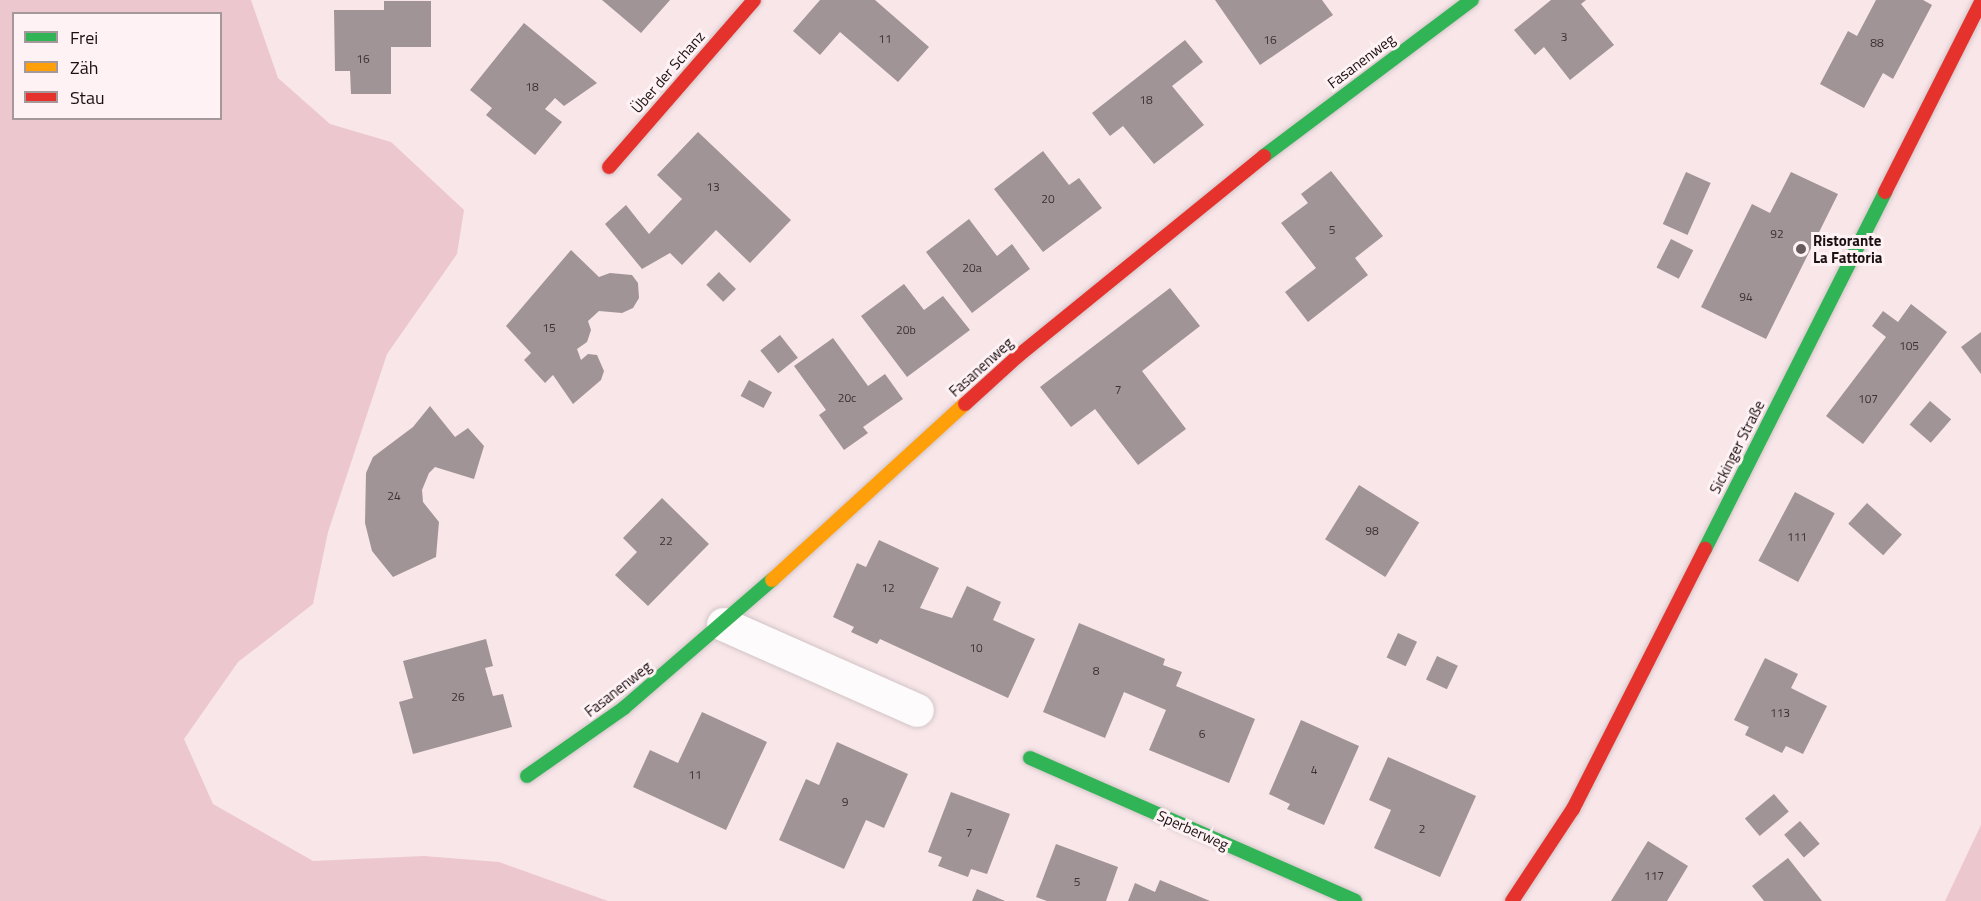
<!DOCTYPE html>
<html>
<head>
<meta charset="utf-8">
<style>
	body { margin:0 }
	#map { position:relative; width:1981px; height:901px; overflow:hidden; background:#f8e6e9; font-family:"Titillium Web",sans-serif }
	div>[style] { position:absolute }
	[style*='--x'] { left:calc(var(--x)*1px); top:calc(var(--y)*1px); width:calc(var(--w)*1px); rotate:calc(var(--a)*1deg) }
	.green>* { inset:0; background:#edc7ce }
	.building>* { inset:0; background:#a19496; transform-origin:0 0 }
	.roads { filter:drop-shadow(0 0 2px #d2c4c6) drop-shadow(0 0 2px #d2c4c6) }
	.street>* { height:33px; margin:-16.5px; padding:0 16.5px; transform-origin:16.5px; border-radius:16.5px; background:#fefbfc }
	.fast>* { height:14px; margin:-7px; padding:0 7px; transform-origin:7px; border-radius:7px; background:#30b455 }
	.slow>* { height:14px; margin:-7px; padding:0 7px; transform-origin:7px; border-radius:7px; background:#ff9f0a }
	.jam>* { height:14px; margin:-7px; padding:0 7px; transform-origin:7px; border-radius:7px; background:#e5322d }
	.dots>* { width:16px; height:16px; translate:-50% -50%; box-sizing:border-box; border:3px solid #fff2f4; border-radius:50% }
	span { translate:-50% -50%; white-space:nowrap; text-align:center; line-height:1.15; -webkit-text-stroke:6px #fff2f4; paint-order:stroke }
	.number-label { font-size:12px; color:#3c3133 }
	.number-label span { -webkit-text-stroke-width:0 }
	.street-label { font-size:15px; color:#1b1012 }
	.poi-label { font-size:15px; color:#1b1012; font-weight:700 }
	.left { translate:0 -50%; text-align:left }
	.legend { position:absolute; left:12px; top:12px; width:210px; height:108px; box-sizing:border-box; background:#fff2f4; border:2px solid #a4989a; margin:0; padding:8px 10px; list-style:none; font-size:18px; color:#1b1012 }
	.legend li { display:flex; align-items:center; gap:12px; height:30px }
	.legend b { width:30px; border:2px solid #a4989a }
</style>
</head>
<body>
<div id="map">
	<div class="green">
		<i style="clip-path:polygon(evenodd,0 0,251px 0,278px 78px,330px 124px,391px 142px,464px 210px,457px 254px,387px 354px,328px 532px,313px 604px,238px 662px,184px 739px,213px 804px,313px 861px,424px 856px,499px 862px,608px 901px,0 901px,0 0,14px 14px,220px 14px,220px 118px,14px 118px,14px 14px)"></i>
		<i style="clip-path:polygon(1981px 825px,1981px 901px,1945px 901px)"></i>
	</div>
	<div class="building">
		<i style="clip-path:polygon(602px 0,670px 0,641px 33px)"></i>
		<i style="clip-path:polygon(820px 0,875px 0,929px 47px,898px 82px,840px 32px,820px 55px,793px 31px)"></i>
		<i style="clip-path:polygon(1215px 0,1322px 0,1333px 15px,1260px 65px)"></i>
		<i style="clip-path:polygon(1551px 0,1586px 0,1581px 4px,1614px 45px,1570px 80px,1544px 47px,1535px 55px,1514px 30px)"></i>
		<i style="clip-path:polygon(1876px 0,1923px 0,1932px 5px,1893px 79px,1883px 73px,1864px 108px,1820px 84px,1848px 31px,1857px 36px)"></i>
		<i style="clip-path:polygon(384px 1px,431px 1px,431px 47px,391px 47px,391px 94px,351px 94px,350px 71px,335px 71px,334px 10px,384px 10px)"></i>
		<i style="clip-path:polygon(524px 23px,597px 83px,564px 106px,555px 98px,545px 109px,562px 122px,535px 155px,486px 115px,492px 108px,470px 90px)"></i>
		<i style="clip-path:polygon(1185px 40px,1203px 62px,1172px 86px,1204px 125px,1154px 164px,1123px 126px,1110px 136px,1092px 113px)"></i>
		<i style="clip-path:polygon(698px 132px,791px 220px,750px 263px,716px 230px,682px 265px,670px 253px,642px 269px,605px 224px,626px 205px,649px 234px,682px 199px,657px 175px)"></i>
		<i style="clip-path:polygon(1043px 151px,1069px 185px,1079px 178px,1102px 208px,1043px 252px,994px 189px)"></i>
		<i style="clip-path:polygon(1331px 171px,1383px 236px,1355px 258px,1368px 275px,1308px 322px,1285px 292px,1316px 268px,1281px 223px,1308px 203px,1301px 194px)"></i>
		<i style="left:1686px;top:172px;width:27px;height:57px;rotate:24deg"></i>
		<i style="clip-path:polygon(1791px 172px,1838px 194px,1766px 339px,1701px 307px,1752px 204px,1770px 213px)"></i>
		<i style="clip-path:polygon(969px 219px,997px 256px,1012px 244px,1030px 269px,972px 313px,926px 252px)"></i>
		<i style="left:1671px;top:239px;width:25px;height:32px;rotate:27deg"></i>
		<i style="clip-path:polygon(571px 250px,599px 277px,610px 273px,632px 275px,638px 283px,639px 298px,633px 308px,622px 313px,599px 311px,588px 321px,591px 330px,587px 342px,577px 349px,581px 360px,588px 354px,597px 355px,604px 371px,601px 380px,573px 404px,553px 375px,545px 383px,524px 360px,531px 353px,506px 326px)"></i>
		<i style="left:719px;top:272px;width:24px;height:18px;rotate:45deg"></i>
		<i style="clip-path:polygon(904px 284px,924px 310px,943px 296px,970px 330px,907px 377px,861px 316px)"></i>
		<i style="clip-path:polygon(1170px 288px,1200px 326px,1142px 371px,1186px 429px,1138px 465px,1095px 409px,1071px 427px,1040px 387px)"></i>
		<i style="clip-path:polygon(1911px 304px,1947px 332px,1863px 444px,1826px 416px,1886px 337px,1872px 326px,1883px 311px,1898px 322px)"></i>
		<i style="clip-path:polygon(1981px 332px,1981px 374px,1961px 347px)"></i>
		<i style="left:780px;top:335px;width:29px;height:25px;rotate:52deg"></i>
		<i style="clip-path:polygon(833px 338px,868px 386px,885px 374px,903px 399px,863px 427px,868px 433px,844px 450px,819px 415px,826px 410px,794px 366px)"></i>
		<i style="left:749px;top:380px;width:26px;height:18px;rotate:28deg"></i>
		<i style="left:1930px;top:401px;width:28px;height:31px;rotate:41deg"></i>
		<i style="clip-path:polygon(430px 406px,455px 437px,468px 428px,484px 446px,474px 479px,435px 467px,429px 473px,422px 490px,423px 502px,439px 522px,436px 557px,393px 577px,372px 551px,365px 523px,366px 473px,373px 457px,413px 427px)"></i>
		<i style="left:1359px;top:485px;width:71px;height:64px;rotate:32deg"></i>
		<i style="left:1795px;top:492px;width:45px;height:78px;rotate:28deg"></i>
		<i style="clip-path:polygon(662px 498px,709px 544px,648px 606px,615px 575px,637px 552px,623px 538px)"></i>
		<i style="left:1867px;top:503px;width:47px;height:28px;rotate:42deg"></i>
		<i style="clip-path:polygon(879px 540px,939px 568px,920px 608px,952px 618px,967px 586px,1001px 602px,993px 620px,1035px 639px,1008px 698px,880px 639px,877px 644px,851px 632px,854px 627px,833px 617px,857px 563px,866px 567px)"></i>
		<i style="clip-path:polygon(1079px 623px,1165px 659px,1163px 665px,1182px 672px,1176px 686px,1255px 719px,1229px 783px,1149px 750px,1166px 710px,1124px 692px,1105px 738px,1043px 712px)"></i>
		<i style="left:1398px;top:633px;width:21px;height:27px;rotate:25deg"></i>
		<i style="clip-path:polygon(486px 639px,493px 666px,485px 668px,493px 696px,503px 694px,512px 727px,413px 754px,399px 702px,413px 698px,403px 661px)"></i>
		<i style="left:1437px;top:656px;width:23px;height:26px;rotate:25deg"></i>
		<i style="clip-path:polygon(1765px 658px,1798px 674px,1791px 688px,1827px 706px,1803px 754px,1786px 746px,1782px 753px,1745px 735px,1749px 727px,1734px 720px)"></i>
		<i style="clip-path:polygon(702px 712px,767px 742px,726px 830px,633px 787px,650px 750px,678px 763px)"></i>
		<i style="clip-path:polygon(1301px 720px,1359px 746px,1324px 825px,1287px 809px,1290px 804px,1269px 794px)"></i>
		<i style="clip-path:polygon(837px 742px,908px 774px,884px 828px,866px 820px,844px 869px,779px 840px,806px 779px,819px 785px)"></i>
		<i style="clip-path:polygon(1388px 757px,1476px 796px,1440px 877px,1374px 848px,1391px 810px,1369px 800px)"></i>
		<i style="clip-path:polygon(951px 792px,1010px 814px,987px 874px,971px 869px,968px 877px,938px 866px,942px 857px,928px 852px)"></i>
		<i style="left:1774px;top:794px;width:23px;height:38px;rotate:50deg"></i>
		<i style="left:1800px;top:821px;width:30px;height:21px;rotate:49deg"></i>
		<i style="clip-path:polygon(1648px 841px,1688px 866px,1667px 901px,1611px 901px)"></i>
		<i style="clip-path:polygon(1056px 844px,1118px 867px,1106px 901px,1047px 901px,1036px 897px)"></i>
		<i style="clip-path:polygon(1788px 858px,1822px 901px,1764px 901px,1752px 886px)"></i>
		<i style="clip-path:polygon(1160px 880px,1210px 901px,1128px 901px,1135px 883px,1155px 892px)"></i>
		<i style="clip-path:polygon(977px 889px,1005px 901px,972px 901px)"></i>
	</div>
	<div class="roads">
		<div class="street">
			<i style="--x:723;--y:624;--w:212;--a:23.9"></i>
		</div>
		<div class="fast">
			<i style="--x:1264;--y:156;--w:260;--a:-36.9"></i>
			<i style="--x:1705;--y:549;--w:400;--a:-63.2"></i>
			<i style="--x:1030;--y:758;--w:355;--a:23.7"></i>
			<i style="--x:527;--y:776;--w:118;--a:-35"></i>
			<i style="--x:624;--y:708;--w:196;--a:-40.9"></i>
		</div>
		<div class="slow">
			<i style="--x:772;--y:580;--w:261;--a:-42.4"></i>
		</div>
		<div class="jam">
			<i style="--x:609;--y:167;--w:221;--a:-49"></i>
			<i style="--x:1885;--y:192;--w:213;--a:-63.2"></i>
			<i style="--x:965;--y:404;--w:72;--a:-42.2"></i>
			<i style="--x:1018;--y:356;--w:317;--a:-39.1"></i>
			<i style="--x:1512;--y:901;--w:110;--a:-56.5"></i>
			<i style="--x:1573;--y:809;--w:292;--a:-63.1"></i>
		</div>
	</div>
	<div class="dots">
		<i style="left:1801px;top:249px;background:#685b5d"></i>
	</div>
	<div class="number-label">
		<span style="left:1564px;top:37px">3</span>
		<span style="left:885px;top:39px">11</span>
		<span style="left:1270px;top:40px">16</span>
		<span style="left:1877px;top:43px">88</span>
		<span style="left:363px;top:59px">16</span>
		<span style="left:532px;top:87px">18</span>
		<span style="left:1146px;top:100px">18</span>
		<span style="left:713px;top:187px">13</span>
		<span style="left:1048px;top:199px">20</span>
		<span style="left:1332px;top:230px">5</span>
		<span style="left:1777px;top:234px">92</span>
		<span style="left:972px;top:268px">20a</span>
		<span style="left:1746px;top:297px">94</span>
		<span style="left:549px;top:328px">15</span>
		<span style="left:906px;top:330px">20b</span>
		<span style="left:1909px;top:346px">105</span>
		<span style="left:1118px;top:390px">7</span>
		<span style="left:847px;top:398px">20c</span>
		<span style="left:1868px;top:399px">107</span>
		<span style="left:394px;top:496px">24</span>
		<span style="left:1372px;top:531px">98</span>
		<span style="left:1797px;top:537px">111</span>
		<span style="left:666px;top:541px">22</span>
		<span style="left:888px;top:588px">12</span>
		<span style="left:976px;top:648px">10</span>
		<span style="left:1096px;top:671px">8</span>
		<span style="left:458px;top:697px">26</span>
		<span style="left:1780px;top:713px">113</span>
		<span style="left:1202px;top:734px">6</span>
		<span style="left:1314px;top:770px">4</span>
		<span style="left:695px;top:775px">11</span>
		<span style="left:845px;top:802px">9</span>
		<span style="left:1422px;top:829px">2</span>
		<span style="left:969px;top:833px">7</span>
		<span style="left:1654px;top:876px">117</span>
		<span style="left:1077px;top:882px">5</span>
	</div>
	<div class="street-label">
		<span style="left:1361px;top:61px;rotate:-37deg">Fasanenweg</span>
		<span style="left:668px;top:72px;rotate:-49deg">Über der Schanz</span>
		<span style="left:981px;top:367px;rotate:-42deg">Fasanenweg</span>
		<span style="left:1737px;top:447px;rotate:-63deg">Sickinger Straße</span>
		<span style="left:618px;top:689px;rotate:-38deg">Fasanenweg</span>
		<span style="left:1193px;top:830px;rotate:24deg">Sperberweg</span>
	</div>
	<div class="poi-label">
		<span class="left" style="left:1813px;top:249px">Ristorante<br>La Fattoria</span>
	</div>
	<ul class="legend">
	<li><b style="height:8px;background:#30b455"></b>Frei</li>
	<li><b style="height:8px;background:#ff9f0a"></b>Zäh</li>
	<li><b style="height:8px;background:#e5322d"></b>Stau</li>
	</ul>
</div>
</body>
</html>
